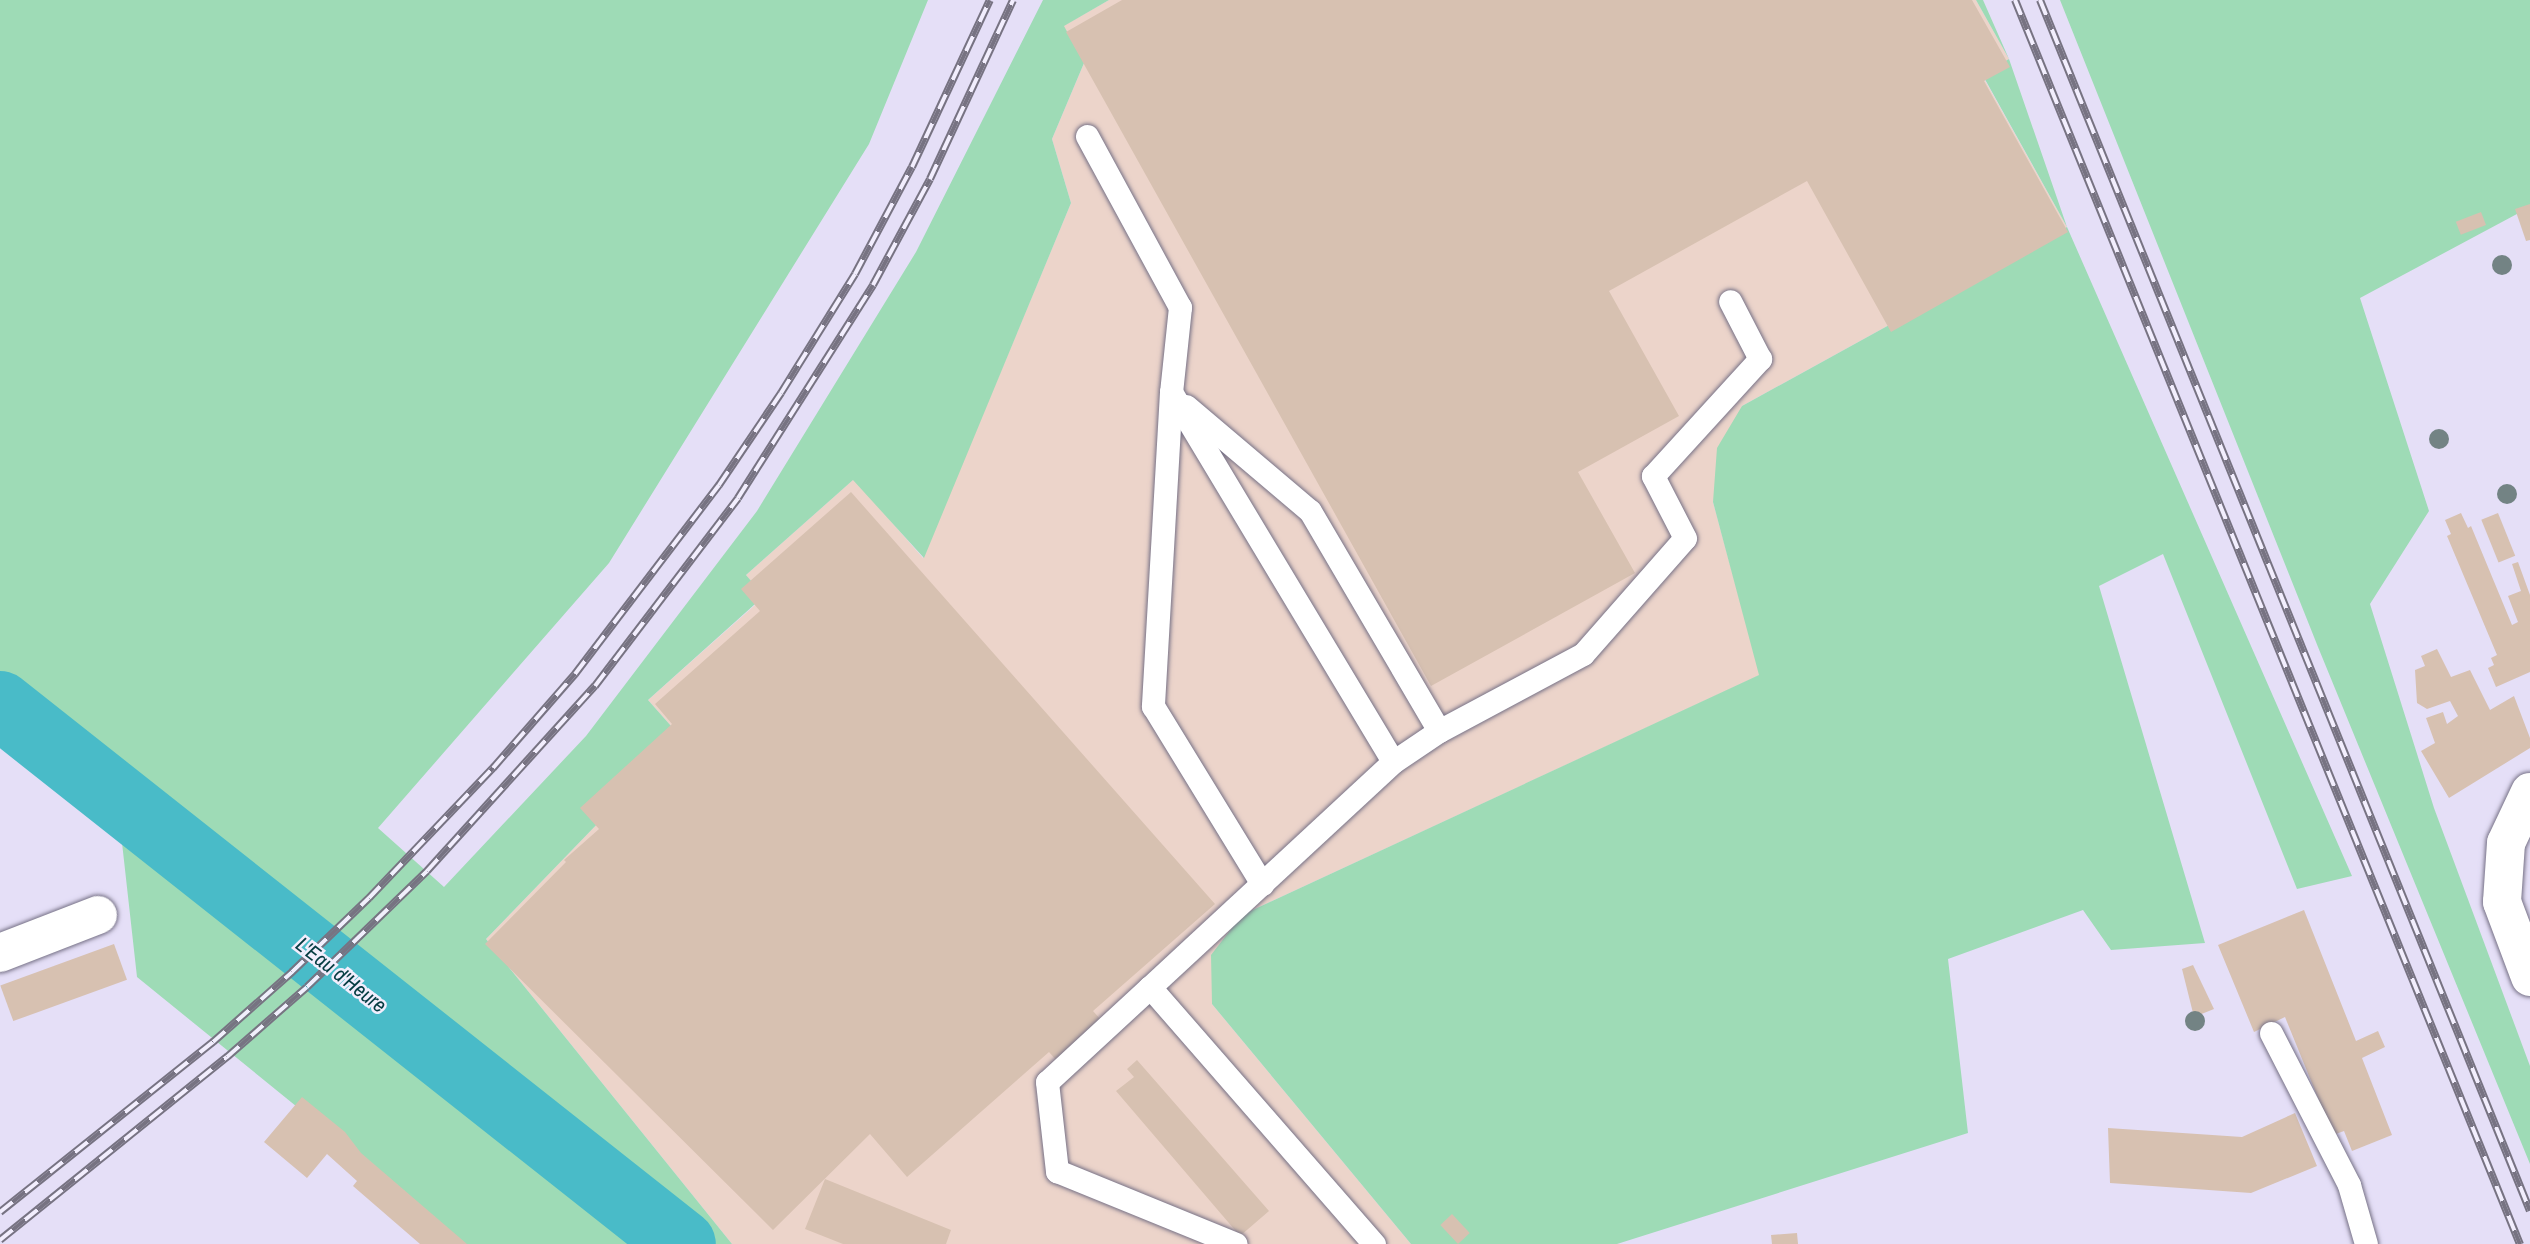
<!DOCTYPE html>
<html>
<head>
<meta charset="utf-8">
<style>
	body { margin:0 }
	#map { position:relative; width:2530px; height:1244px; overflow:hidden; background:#e5dff7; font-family:"Archivo Narrow",sans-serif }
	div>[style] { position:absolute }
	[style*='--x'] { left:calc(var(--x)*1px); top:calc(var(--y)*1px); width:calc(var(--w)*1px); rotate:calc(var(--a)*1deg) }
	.industrial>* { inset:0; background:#ecd4ca }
	.green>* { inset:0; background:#9edbb6 }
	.river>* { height:68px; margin:-34px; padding:0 34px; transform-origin:34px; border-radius:34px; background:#49bbc8 }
	.building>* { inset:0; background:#d7c1b1; transform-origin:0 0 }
	.roads { filter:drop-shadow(0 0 2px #767186) drop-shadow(0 0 2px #767186) }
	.service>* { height:23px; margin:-11.5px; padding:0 11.5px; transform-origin:11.5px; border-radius:11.5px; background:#fff }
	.minor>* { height:38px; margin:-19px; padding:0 19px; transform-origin:19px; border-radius:19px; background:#fff }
	.rail>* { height:8px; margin-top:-4px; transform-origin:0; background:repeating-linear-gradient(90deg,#f2eefd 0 16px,#777382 0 32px); box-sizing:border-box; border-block:2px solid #777382 }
	.trees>* { width:20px; height:20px; margin:-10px; border-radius:50%; background:#738384 }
	span { translate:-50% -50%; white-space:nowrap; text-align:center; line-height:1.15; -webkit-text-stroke:5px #f2eefd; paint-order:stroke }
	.water-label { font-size:21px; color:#053c42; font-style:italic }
</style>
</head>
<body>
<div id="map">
	<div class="industrial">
		<i style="clip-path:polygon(1109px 0,1976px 0,2009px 59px,1982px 75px,2067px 227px,1742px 406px,1713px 502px,1760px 675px,1242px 915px,1212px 1004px,1411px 1244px,732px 1244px,486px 939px,603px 818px,687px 744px,648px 700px,764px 597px,746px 575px,854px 479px,923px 558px,1071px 203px,1052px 139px,1084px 63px,1063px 26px)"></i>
	</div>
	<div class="green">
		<i style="clip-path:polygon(0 0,928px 0,869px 144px,609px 563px,378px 828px,444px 887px,586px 736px,757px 511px,916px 252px,1043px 0,1109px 0,1064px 26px,1084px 63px,1052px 139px,1071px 203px,924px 558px,853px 480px,746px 575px,764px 596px,648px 700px,687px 744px,603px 818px,486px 939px,732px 1244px,466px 1244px,137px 977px,117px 798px,0 705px)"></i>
		<i style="clip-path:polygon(1976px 0,1983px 0,2009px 59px,2067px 227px,2352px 876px,2297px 889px,2163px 554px,2099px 586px,2205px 943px,2111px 950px,2083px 910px,1948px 959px,1968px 1133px,1617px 1244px,1411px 1244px,1212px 1004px,1211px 955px,1242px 915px,1759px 675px,1713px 502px,1717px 448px,1742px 406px,2067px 227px,1982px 74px,2009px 59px)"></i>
		<i style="clip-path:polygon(2060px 0,2530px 0,2530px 207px,2360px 298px,2429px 511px,2370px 604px,2434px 808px,2530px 1066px,2530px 1164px,2318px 647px)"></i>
	</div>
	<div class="river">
		<i style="--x:0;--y:705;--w:869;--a:38.32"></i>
	</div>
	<div class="building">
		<i style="clip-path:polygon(1122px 0,1972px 0,2010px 67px,1984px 81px,2068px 232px,1891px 332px,1807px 181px,1609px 291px,1679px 416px,1578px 472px,1635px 573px,1431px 686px,1066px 32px)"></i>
		<i style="clip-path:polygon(2530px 204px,2530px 240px,2526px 241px,2515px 209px)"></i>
		<i style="left:2481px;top:212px;width:14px;height:27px;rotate:69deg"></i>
		<i style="clip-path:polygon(851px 492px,1215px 904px,1093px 1011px,1101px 1020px,1056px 1060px,1049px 1052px,907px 1177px,870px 1134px,773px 1230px,485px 944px,566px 862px,564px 860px,599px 829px,580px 808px,672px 724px,655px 704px,760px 611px,741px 589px)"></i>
		<i style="clip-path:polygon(2461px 513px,2468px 528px,2471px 526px,2512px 625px,2518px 622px,2508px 596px,2521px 591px,2512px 564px,2518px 562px,2530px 595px,2530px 672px,2496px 687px,2488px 668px,2494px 665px,2491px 658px,2497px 655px,2447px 536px,2451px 534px,2445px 520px)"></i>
		<i style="left:2498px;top:513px;width:46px;height:18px;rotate:68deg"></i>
		<i style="clip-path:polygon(2437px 649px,2451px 677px,2470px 670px,2490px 710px,2514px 696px,2530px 738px,2530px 748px,2449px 798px,2421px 751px,2435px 743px,2426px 718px,2443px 712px,2447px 724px,2458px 716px,2450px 701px,2427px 709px,2417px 703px,2415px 670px,2425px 666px,2421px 656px)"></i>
		<i style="clip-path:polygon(2304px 910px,2356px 1041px,2378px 1031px,2385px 1047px,2362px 1058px,2392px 1135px,2352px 1151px,2344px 1131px,2333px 1135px,2285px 1017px,2254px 1032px,2218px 945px)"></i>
		<i style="left:114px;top:944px;width:38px;height:121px;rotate:70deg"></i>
		<i style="clip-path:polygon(2193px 965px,2214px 1009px,2194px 1017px,2182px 969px)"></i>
		<i style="clip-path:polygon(1137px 1060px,1269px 1211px,1240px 1236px,1116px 1091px,1134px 1077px,1127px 1069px)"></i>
		<i style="clip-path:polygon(302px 1097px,345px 1132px,361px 1153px,467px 1244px,420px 1244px,353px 1186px,357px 1181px,327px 1154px,307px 1178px,264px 1142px)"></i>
		<i style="clip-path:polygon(2295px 1113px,2317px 1166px,2251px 1193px,2110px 1183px,2108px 1128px,2242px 1137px)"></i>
		<i style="clip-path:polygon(825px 1179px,951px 1230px,946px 1244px,843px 1244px,805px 1229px)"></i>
		<i style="left:1452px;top:1214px;width:26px;height:16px;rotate:47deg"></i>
		<i style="clip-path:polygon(1797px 1233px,1798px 1244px,1772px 1244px,1771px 1235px)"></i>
	</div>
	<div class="roads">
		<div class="service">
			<i style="--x:1087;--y:136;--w:195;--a:61.5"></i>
			<i style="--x:1180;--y:307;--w:85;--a:96"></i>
			<i style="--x:1171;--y:392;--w:431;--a:59"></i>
			<i style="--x:1171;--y:392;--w:315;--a:93.3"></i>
			<i style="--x:1153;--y:706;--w:209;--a:58.5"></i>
			<i style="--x:1186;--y:406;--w:162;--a:40.3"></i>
			<i style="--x:1310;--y:511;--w:255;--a:59.6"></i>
			<i style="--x:1150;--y:987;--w:140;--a:137.3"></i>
			<i style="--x:1047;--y:1082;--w:90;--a:83.6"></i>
			<i style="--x:1057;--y:1171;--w:193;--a:22.2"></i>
			<i style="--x:2271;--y:1033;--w:171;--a:62.8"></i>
			<i style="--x:2349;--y:1185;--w:61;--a:73.9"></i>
			<i style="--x:1374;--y:1244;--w:341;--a:-131.1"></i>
			<i style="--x:1150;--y:987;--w:331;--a:-42.8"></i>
			<i style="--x:1393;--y:762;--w:55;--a:-34"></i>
			<i style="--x:1439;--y:731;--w:163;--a:-28.1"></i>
			<i style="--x:1583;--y:654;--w:154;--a:-48.7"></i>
			<i style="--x:1685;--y:538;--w:70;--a:-117.3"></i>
			<i style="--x:1653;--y:476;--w:159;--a:-47.6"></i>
			<i style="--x:1760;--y:359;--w:65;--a:-117.3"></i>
		</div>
		<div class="minor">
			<i style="--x:2530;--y:792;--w:56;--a:115.2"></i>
			<i style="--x:2506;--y:843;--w:59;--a:93.9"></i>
			<i style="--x:2502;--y:902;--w:80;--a:69.5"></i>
			<i style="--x:0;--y:953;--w:105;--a:-21.2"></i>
		</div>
	</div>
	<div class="rail">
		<i style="--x:2015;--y:0;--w:1343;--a:67.91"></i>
		<i style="--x:2040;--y:0;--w:1306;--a:67.97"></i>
		<i style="--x:0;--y:1212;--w:273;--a:-38.6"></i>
		<i style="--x:213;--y:1042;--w:106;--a:-41.5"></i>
		<i style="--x:292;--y:972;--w:107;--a:-43.9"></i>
		<i style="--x:369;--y:898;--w:180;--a:-46.4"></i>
		<i style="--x:493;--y:768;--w:125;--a:-48.9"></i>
		<i style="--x:575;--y:674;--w:238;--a:-52.7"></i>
		<i style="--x:719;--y:485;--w:111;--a:-56"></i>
		<i style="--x:781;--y:393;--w:140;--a:-58.1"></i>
		<i style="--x:855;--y:274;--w:121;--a:-62"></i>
		<i style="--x:912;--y:167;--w:184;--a:-65"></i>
		<i style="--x:0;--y:1240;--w:292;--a:-38.9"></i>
		<i style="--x:227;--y:1057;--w:106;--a:-41.2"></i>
		<i style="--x:307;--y:987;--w:167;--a:-44"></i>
		<i style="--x:427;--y:871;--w:250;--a:-47.8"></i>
		<i style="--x:595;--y:686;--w:236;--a:-52.7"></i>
		<i style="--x:738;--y:498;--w:252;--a:-57.6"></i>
		<i style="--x:873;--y:285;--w:120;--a:-61.7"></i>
		<i style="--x:930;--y:179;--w:197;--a:-65.1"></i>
	</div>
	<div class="trees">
		<i style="left:2502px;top:265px"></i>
		<i style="left:2439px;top:439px"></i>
		<i style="left:2507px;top:494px"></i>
		<i style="left:2195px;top:1021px"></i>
	</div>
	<div class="water-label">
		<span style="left:341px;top:975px;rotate:38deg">L'Eau d'Heure</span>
	</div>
</div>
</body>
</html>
